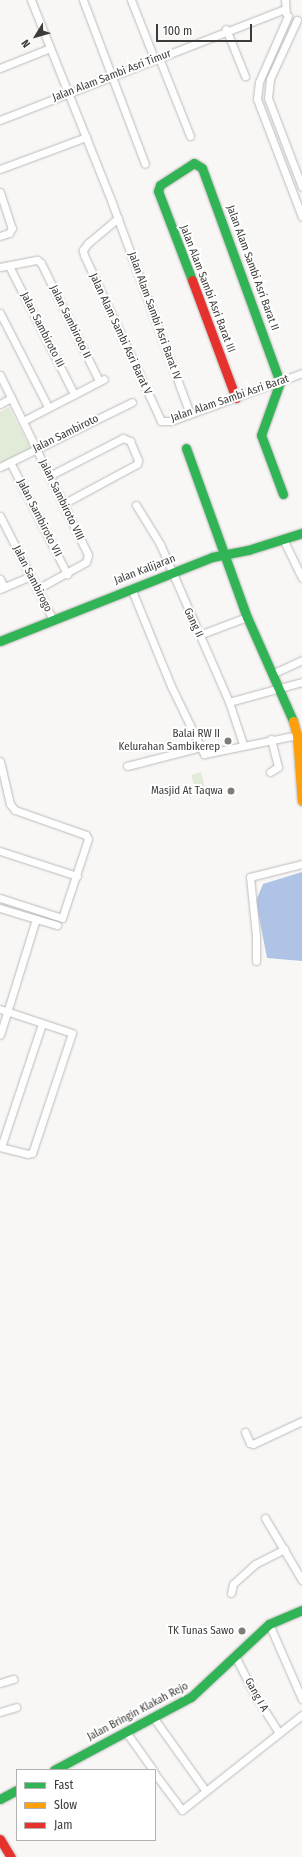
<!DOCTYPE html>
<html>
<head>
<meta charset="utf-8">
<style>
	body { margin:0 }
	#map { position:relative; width:302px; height:1857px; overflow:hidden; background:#f9f7f5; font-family:"Fira Sans Condensed",sans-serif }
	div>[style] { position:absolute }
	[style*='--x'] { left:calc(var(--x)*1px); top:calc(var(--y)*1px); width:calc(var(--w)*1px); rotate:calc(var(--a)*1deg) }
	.green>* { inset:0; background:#e2ebd7 }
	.water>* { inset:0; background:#aec3e5 }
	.roads { filter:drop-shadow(0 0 1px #bbbab9) drop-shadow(0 0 1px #bbbab9) }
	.street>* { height:7px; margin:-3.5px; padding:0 3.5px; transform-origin:3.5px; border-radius:3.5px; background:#fefefe }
	.fast>* { height:9px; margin:-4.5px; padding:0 4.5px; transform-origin:4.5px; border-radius:4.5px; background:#30b455 }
	.slow>* { height:9px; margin:-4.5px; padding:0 4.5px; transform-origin:4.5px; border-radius:4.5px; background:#ff9f0a }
	.jam>* { height:9px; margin:-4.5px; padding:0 4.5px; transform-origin:4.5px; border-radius:4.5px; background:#e5322d }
	.dots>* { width:11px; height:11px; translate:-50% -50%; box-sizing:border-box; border:2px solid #fff; border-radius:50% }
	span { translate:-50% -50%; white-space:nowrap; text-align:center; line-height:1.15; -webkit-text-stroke:4px #fff; paint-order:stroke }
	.street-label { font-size:11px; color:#3c3b39 }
	.poi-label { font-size:11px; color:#3c3b39 }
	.right { translate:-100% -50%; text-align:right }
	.legend { position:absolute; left:16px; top:1769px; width:140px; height:72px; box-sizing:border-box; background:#fff; border:1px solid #b1b1b0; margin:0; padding:5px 7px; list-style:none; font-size:12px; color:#3c3b39 }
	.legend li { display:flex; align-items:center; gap:8px; height:20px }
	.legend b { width:20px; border:1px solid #b1b1b0 }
	.north { position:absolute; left:16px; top:16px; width:40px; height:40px; -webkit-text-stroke:3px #fff; paint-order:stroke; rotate:233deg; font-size:11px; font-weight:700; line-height:16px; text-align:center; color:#3c3b39 }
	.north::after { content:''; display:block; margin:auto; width:14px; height:18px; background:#3c3b39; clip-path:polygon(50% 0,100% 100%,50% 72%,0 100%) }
	.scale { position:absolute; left:156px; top:24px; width:96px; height:18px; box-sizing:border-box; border:2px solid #3c3b39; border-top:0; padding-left:5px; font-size:12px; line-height:14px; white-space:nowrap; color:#3c3b39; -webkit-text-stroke:3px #fff; paint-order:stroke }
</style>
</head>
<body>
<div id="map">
	<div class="green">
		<i style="clip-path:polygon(9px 407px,32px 451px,0 468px,0 412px)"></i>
		<i style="clip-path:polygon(201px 772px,206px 792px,197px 794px,191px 775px)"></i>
	</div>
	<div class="water">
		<i style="clip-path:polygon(302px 872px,302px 961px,267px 958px,256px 901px,263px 884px)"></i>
	</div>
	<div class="roads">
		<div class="street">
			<i style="--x:31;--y:0;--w:219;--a:68.2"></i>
			<i style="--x:112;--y:203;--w:225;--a:69.7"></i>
			<i style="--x:83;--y:0;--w:175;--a:69.3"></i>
			<i style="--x:131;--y:0;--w:57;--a:68.4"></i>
			<i style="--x:285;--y:0;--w:13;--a:86"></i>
			<i style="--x:288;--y:16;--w:72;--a:113.7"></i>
			<i style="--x:259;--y:82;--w:17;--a:97"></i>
			<i style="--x:257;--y:99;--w:126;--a:69.1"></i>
			<i style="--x:297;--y:20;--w:65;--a:114.6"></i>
			<i style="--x:270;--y:79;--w:19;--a:96"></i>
			<i style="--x:268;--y:98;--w:95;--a:69.1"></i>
			<i style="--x:226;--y:29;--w:51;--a:68"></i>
			<i style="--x:159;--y:58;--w:84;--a:68.3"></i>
			<i style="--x:0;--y:68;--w:54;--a:-21.8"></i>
			<i style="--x:0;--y:120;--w:305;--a:-21.3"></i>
			<i style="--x:0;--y:169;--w:92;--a:-20.4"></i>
			<i style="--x:0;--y:192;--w:38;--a:72"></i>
			<i style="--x:12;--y:228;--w:6;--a:121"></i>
			<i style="--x:9;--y:233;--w:9;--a:162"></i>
			<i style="--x:118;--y:218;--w:39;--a:140"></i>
			<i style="--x:88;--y:243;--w:9;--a:126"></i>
			<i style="--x:83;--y:250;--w:5;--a:79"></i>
			<i style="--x:84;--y:255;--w:183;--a:65.1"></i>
			<i style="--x:161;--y:421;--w:10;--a:0"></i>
			<i style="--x:171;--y:421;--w:140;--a:-20.1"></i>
			<i style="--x:9;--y:266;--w:144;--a:63.1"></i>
			<i style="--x:0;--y:267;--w:38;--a:-11"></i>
			<i style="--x:37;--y:260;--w:5;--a:37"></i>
			<i style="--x:41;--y:263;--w:131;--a:63.8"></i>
			<i style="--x:0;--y:313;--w:106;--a:62.9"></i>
			<i style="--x:0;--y:375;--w:200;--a:63.9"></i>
			<i style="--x:88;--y:555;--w:7;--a:106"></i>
			<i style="--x:86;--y:562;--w:56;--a:151.1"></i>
			<i style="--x:0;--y:404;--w:13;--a:-29"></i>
			<i style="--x:23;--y:421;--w:91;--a:-27.4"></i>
			<i style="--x:10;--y:462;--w:126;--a:63"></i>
			<i style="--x:0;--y:467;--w:147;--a:-26.2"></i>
			<i style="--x:49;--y:476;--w:83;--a:-27.2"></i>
			<i style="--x:123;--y:438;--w:8;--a:23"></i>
			<i style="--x:130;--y:441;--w:21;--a:67"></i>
			<i style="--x:138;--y:460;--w:4;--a:104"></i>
			<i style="--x:137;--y:464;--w:84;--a:151.6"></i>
			<i style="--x:136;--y:505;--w:46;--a:58.4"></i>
			<i style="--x:160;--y:544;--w:172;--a:66.4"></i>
			<i style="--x:229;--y:702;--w:44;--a:71.6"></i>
			<i style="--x:0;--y:516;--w:117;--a:63"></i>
			<i style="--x:283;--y:539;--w:43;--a:64"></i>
			<i style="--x:0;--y:579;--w:9;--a:63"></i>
			<i style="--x:131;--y:588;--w:106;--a:67.8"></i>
			<i style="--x:171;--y:686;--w:76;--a:64.1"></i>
			<i style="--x:204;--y:754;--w:95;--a:-11.5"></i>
			<i style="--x:0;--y:589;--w:33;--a:-23"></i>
			<i style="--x:199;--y:635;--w:51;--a:-20.6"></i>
			<i style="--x:272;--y:674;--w:33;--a:-25"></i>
			<i style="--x:229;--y:702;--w:76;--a:-15.3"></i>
			<i style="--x:0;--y:761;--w:44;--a:76.9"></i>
			<i style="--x:10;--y:804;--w:8;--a:50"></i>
			<i style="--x:15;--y:810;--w:75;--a:19.4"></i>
			<i style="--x:86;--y:835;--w:4;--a:63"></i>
			<i style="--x:88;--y:839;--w:83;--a:108.2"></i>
			<i style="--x:62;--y:918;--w:65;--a:-162.1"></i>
			<i style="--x:127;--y:766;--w:76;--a:-14.4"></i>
			<i style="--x:270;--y:772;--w:9;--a:-32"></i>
			<i style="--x:278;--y:767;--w:29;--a:-104"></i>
			<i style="--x:0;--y:851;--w:81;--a:18"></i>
			<i style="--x:0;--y:908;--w:38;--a:17"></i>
			<i style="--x:36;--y:919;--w:121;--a:107.2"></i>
			<i style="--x:36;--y:919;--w:22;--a:16"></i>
			<i style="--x:256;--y:961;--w:25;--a:-90"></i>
			<i style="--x:256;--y:936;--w:59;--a:-95.8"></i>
			<i style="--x:250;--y:877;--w:54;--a:-14"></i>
			<i style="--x:0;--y:1009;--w:76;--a:18.4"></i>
			<i style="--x:72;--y:1033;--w:126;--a:108.4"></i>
			<i style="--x:32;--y:1153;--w:4;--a:166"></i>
			<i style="--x:28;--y:1154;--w:29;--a:-166"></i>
			<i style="--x:1;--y:1147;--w:130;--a:-71.6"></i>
			<i style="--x:245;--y:1432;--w:12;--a:66"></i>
			<i style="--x:250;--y:1443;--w:3;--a:18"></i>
			<i style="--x:253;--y:1444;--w:54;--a:-25.1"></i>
			<i style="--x:265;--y:1518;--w:72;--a:59.2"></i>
			<i style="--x:231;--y:1593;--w:9;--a:-77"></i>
			<i style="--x:233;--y:1584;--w:30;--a:-42"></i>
			<i style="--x:255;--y:1564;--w:33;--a:-27"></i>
			<i style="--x:269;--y:1624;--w:82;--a:66.3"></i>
			<i style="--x:235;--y:1656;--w:44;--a:62.9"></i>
			<i style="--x:255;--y:1695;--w:45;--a:57.7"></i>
			<i style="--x:0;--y:1683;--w:14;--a:-17"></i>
			<i style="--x:0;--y:1712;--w:17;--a:-17"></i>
			<i style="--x:153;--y:1717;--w:90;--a:54.5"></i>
			<i style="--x:126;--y:1732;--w:47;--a:54.6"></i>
			<i style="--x:155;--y:1774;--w:45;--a:53.1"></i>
			<i style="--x:182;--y:1810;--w:153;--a:-38.4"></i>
		</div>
		<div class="fast">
			<i style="--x:192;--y:280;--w:95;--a:-110.9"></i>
			<i style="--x:158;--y:191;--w:6;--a:-72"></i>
			<i style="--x:160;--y:185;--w:40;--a:-32.9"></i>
			<i style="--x:194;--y:163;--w:9;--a:32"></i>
			<i style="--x:202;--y:168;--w:228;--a:70"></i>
			<i style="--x:280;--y:382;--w:56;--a:109.7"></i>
			<i style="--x:261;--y:435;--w:63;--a:69.6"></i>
			<i style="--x:186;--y:448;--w:180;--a:70.2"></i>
			<i style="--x:247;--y:617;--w:114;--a:66.1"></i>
			<i style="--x:0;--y:641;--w:228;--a:-21.6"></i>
			<i style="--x:212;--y:557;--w:37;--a:-11"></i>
			<i style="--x:248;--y:550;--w:57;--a:-17.5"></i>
			<i style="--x:54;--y:1770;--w:155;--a:-28.1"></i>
			<i style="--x:191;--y:1697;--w:107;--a:-43.1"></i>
			<i style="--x:269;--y:1624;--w:36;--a:-23"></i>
			<i style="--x:0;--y:1799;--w:19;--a:-28"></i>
		</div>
		<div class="slow">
			<i style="--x:293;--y:721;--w:15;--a:74"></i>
			<i style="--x:297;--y:735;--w:66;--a:85.7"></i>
		</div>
		<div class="jam">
			<i style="--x:192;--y:280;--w:126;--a:69.6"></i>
			<i style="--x:0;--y:1839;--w:21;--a:59"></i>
		</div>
	</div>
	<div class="dots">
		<i style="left:228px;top:741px;background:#7e7d7b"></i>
		<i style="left:231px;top:791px;background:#7e7d7b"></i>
		<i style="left:242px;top:1631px;background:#7e7d7b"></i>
	</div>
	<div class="street-label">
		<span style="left:112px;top:76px;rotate:-21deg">Jalan Alam Sambi Asri Timur</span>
		<span style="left:252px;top:268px;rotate:70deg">Jalan Alam Sambi Asri Barat II</span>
		<span style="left:207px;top:289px;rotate:69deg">Jalan Alam Sambi Asri Barat III</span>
		<span style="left:154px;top:316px;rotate:70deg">Jalan Alam Sambi Asri Barat IV</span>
		<span style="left:70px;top:322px;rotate:64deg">Jalan Sambiroto II</span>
		<span style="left:42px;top:330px;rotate:63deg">Jalan Sambiroto III</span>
		<span style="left:120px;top:334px;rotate:65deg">Jalan Alam Sambi Asri Barat V</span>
		<span style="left:230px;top:399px;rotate:-19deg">Jalan Alam Sambi Asri Barat</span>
		<span style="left:66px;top:434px;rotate:-26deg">Jalan Sambiroto</span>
		<span style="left:61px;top:500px;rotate:64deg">Jalan Sambiroto VIII</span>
		<span style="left:39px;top:518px;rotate:63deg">Jalan Sambiroto VII</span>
		<span style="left:145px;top:570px;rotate:-21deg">Jalan Kalijaran</span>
		<span style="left:32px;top:579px;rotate:63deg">Jalan Sambirogo</span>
		<span style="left:193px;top:623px;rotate:65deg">Gang II</span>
		<span style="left:256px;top:1695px;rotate:61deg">Gang I A</span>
		<span style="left:138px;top:1712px;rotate:-28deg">Jalan Bringin Klakah Rejo</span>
	</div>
	<div class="poi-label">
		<span class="right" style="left:220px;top:741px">Balai RW II<br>Kelurahan Sambikerep</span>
		<span class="right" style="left:223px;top:791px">Masjid At Taqwa</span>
		<span class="right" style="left:234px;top:1631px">TK Tunas Sawo</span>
	</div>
	<ul class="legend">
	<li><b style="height:5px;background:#30b455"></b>Fast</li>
	<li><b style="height:5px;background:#ff9f0a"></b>Slow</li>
	<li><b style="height:5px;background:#e5322d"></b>Jam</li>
	</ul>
	<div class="north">N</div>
	<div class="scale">100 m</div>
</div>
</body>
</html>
